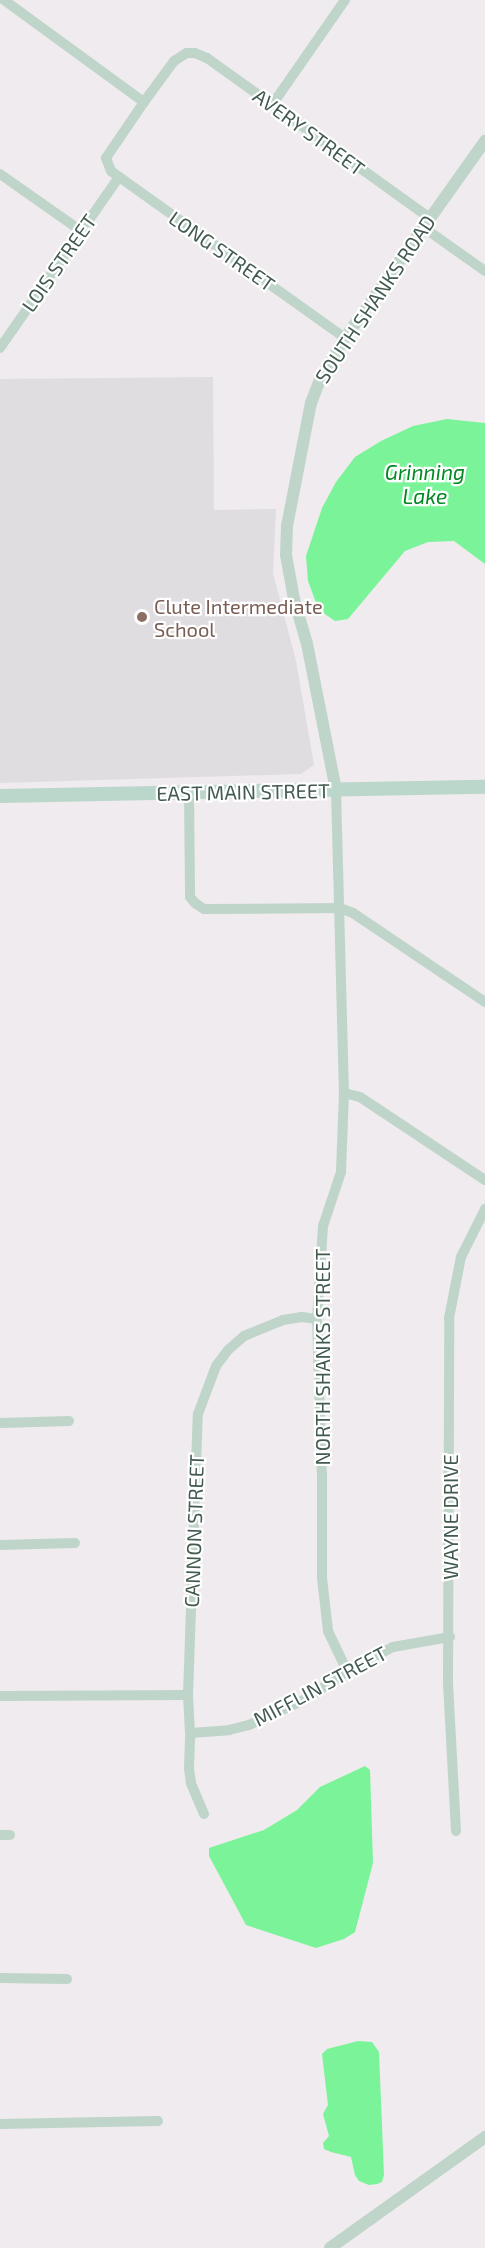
<!DOCTYPE html>
<html>
<head>
<meta charset="utf-8">
<style>
	body { margin:0 }
	#map { position:relative; width:485px; height:2248px; overflow:hidden; background:#efebee; font-family:"Exo 2",sans-serif }
	div>[style] { position:absolute }
	[style*='--x'] { left:calc(var(--x)*1px); top:calc(var(--y)*1px); width:calc(var(--w)*1px); rotate:calc(var(--a)*1deg) }
	.education>* { inset:0; background:#e0dde1 }
	.water>* { inset:0; background:#7bf499 }
	.minor>* { height:10px; margin:-5px; padding:0 5px; transform-origin:5px; border-radius:5px; background:#bfd5ca }
	.tertiary>* { height:12px; margin:-6px; padding:0 6px; transform-origin:6px; border-radius:6px; background:#bfd5ca }
	.secondary>* { height:14px; margin:-7px; padding:0 7px; transform-origin:7px; border-radius:7px; background:#bbd7cb }
	.dots>* { width:16px; height:16px; translate:-50% -50%; box-sizing:border-box; border:3px solid #fff; border-radius:50% }
	span { translate:-50% -50%; white-space:nowrap; text-align:center; line-height:1.15; -webkit-text-stroke:4.5px #fff; paint-order:stroke }
	.street-label { font-size:20px; color:#425a4f }
	.education-label { font-size:20px; color:#785e54 }
	.left { translate:0 -50%; text-align:left }
	.water-label { font-size:21px; color:#048825; font-style:italic }
</style>
</head>
<body>
<div id="map">
	<div class="education">
		<i style="clip-path:polygon(213px 377px,214px 510px,276px 509px,273px 573px,296px 661px,314px 765px,301px 774px,0 783px,0 379px)"></i>
	</div>
	<div class="water">
		<i style="clip-path:polygon(447px 419px,485px 423px,485px 564px,454px 541px,428px 542px,405px 551px,348px 619px,335px 621px,322px 612px,315px 600px,308px 581px,306px 556px,322px 508px,336px 482px,355px 457px,381px 441px,413px 426px)"></i>
		<i style="clip-path:polygon(365px 1766px,370px 1770px,373px 1863px,355px 1932px,344px 1939px,316px 1948px,246px 1925px,209px 1856px,209px 1848px,264px 1830px,297px 1810px,320px 1787px)"></i>
		<i style="clip-path:polygon(358px 2041px,372px 2042px,379px 2052px,384px 2175px,382px 2182px,377px 2184px,369px 2185px,359px 2181px,355px 2175px,351px 2157px,331px 2152px,324px 2149px,323px 2143px,329px 2136px,323px 2114px,328px 2105px,322px 2054px,327px 2049px)"></i>
	</div>
	<div class="minor">
		<i style="--x:4;--y:0;--w:173;--a:36.1"></i>
		<i style="--x:272;--y:105;--w:128;--a:-55.2"></i>
		<i style="--x:0;--y:174;--w:99;--a:35.1"></i>
		<i style="--x:423;--y:227;--w:76;--a:35.4"></i>
		<i style="--x:345;--y:338;--w:287;--a:-144.5"></i>
		<i style="--x:111;--y:171;--w:14;--a:-111"></i>
		<i style="--x:106;--y:158;--w:68;--a:-55.8"></i>
		<i style="--x:144;--y:102;--w:51;--a:-53.8"></i>
		<i style="--x:174;--y:61;--w:15;--a:-32"></i>
		<i style="--x:187;--y:53;--w:8;--a:0"></i>
		<i style="--x:195;--y:53;--w:13;--a:23"></i>
		<i style="--x:207;--y:58;--w:274;--a:35.7"></i>
		<i style="--x:0;--y:348;--w:207;--a:-55.2"></i>
		<i style="--x:336;--y:790;--w:303;--a:88.5"></i>
		<i style="--x:344;--y:1093;--w:79;--a:92.2"></i>
		<i style="--x:341;--y:1172;--w:57;--a:108.4"></i>
		<i style="--x:323;--y:1226;--w:93;--a:93.7"></i>
		<i style="--x:317;--y:1319;--w:155;--a:88.2"></i>
		<i style="--x:322;--y:1474;--w:104;--a:90"></i>
		<i style="--x:322;--y:1578;--w:53;--a:83.5"></i>
		<i style="--x:328;--y:1631;--w:44;--a:64.6"></i>
		<i style="--x:189;--y:794;--w:103;--a:89.4"></i>
		<i style="--x:190;--y:897;--w:8;--a:50"></i>
		<i style="--x:195;--y:903;--w:11;--a:34"></i>
		<i style="--x:204;--y:909;--w:136;--a:-0.4"></i>
		<i style="--x:340;--y:908;--w:14;--a:21"></i>
		<i style="--x:353;--y:913;--w:159;--a:34"></i>
		<i style="--x:344;--y:1093;--w:16;--a:14"></i>
		<i style="--x:360;--y:1097;--w:150;--a:33.6"></i>
		<i style="--x:0;--y:1423;--w:69;--a:-1.7"></i>
		<i style="--x:0;--y:1545;--w:75;--a:-1.5"></i>
		<i style="--x:0;--y:1696;--w:188;--a:-0.3"></i>
		<i style="--x:190;--y:1733;--w:39;--a:-4"></i>
		<i style="--x:229;--y:1730;--w:21;--a:-14"></i>
		<i style="--x:249;--y:1725;--w:63;--a:-24.5"></i>
		<i style="--x:306;--y:1699;--w:50;--a:-34.3"></i>
		<i style="--x:347;--y:1671;--w:52;--a:-27.6"></i>
		<i style="--x:393;--y:1647;--w:58;--a:-10"></i>
		<i style="--x:204;--y:1814;--w:34;--a:-113"></i>
		<i style="--x:191;--y:1783;--w:15;--a:-98"></i>
		<i style="--x:189;--y:1768;--w:35;--a:-88"></i>
		<i style="--x:190;--y:1733;--w:38;--a:-93"></i>
		<i style="--x:188;--y:1695;--w:281;--a:-88"></i>
		<i style="--x:198;--y:1414;--w:51;--a:-69.4"></i>
		<i style="--x:216;--y:1366;--w:20;--a:-53"></i>
		<i style="--x:228;--y:1350;--w:21;--a:-41"></i>
		<i style="--x:244;--y:1336;--w:42;--a:-22.3"></i>
		<i style="--x:283;--y:1320;--w:19;--a:-9"></i>
		<i style="--x:302;--y:1317;--w:15;--a:8"></i>
		<i style="--x:456;--y:1831;--w:149;--a:-93.1"></i>
		<i style="--x:448;--y:1682;--w:364;--a:-89.8"></i>
		<i style="--x:449;--y:1318;--w:62;--a:-78.9"></i>
		<i style="--x:461;--y:1257;--w:54;--a:-63.4"></i>
		<i style="--x:0;--y:1835;--w:10;--a:0"></i>
		<i style="--x:0;--y:1978;--w:67;--a:0.9"></i>
		<i style="--x:0;--y:2124;--w:158;--a:-1.1"></i>
	</div>
	<div class="tertiary">
		<i style="--x:336;--y:790;--w:149;--a:-101.2"></i>
		<i style="--x:307;--y:644;--w:47;--a:-106.1"></i>
		<i style="--x:294;--y:599;--w:45;--a:-100.3"></i>
		<i style="--x:286;--y:555;--w:29;--a:-88"></i>
		<i style="--x:287;--y:526;--w:125;--a:-79"></i>
		<i style="--x:311;--y:403;--w:30;--a:-69"></i>
		<i style="--x:322;--y:375;--w:44;--a:-58.1"></i>
		<i style="--x:345;--y:338;--w:242;--a:-54.6"></i>
		<i style="--x:330;--y:2248;--w:191;--a:-35.6"></i>
	</div>
	<div class="secondary">
		<i style="--x:0;--y:796;--w:485;--a:-1.1"></i>
	</div>
	<div class="dots">
		<i style="left:142px;top:617px;background:#8d6e63"></i>
	</div>
	<div class="street-label">
		<span style="left:309px;top:132px;rotate:36deg">AVERY STREET</span>
		<span style="left:222px;top:251px;rotate:35deg">LONG STREET</span>
		<span style="left:59px;top:263px;rotate:-55deg">LOIS STREET</span>
		<span style="left:375px;top:299px;rotate:-56deg">SOUTH SHANKS ROAD</span>
		<span style="left:243px;top:792px;rotate:-1deg">EAST MAIN STREET</span>
		<span style="left:322px;top:1357px;rotate:-90deg">NORTH SHANKS STREET</span>
		<span style="left:450px;top:1517px;rotate:-90deg">WAYNE DRIVE</span>
		<span style="left:194px;top:1531px;rotate:-88deg">CANNON STREET</span>
		<span style="left:320px;top:1686px;rotate:-28deg">MIFFLIN STREET</span>
	</div>
	<div class="education-label">
		<span class="left" style="left:154px;top:618px">Clute Intermediate<br>School</span>
	</div>
	<div class="water-label">
		<span style="left:425px;top:484px">Grinning<br>Lake</span>
	</div>
</div>
</body>
</html>
